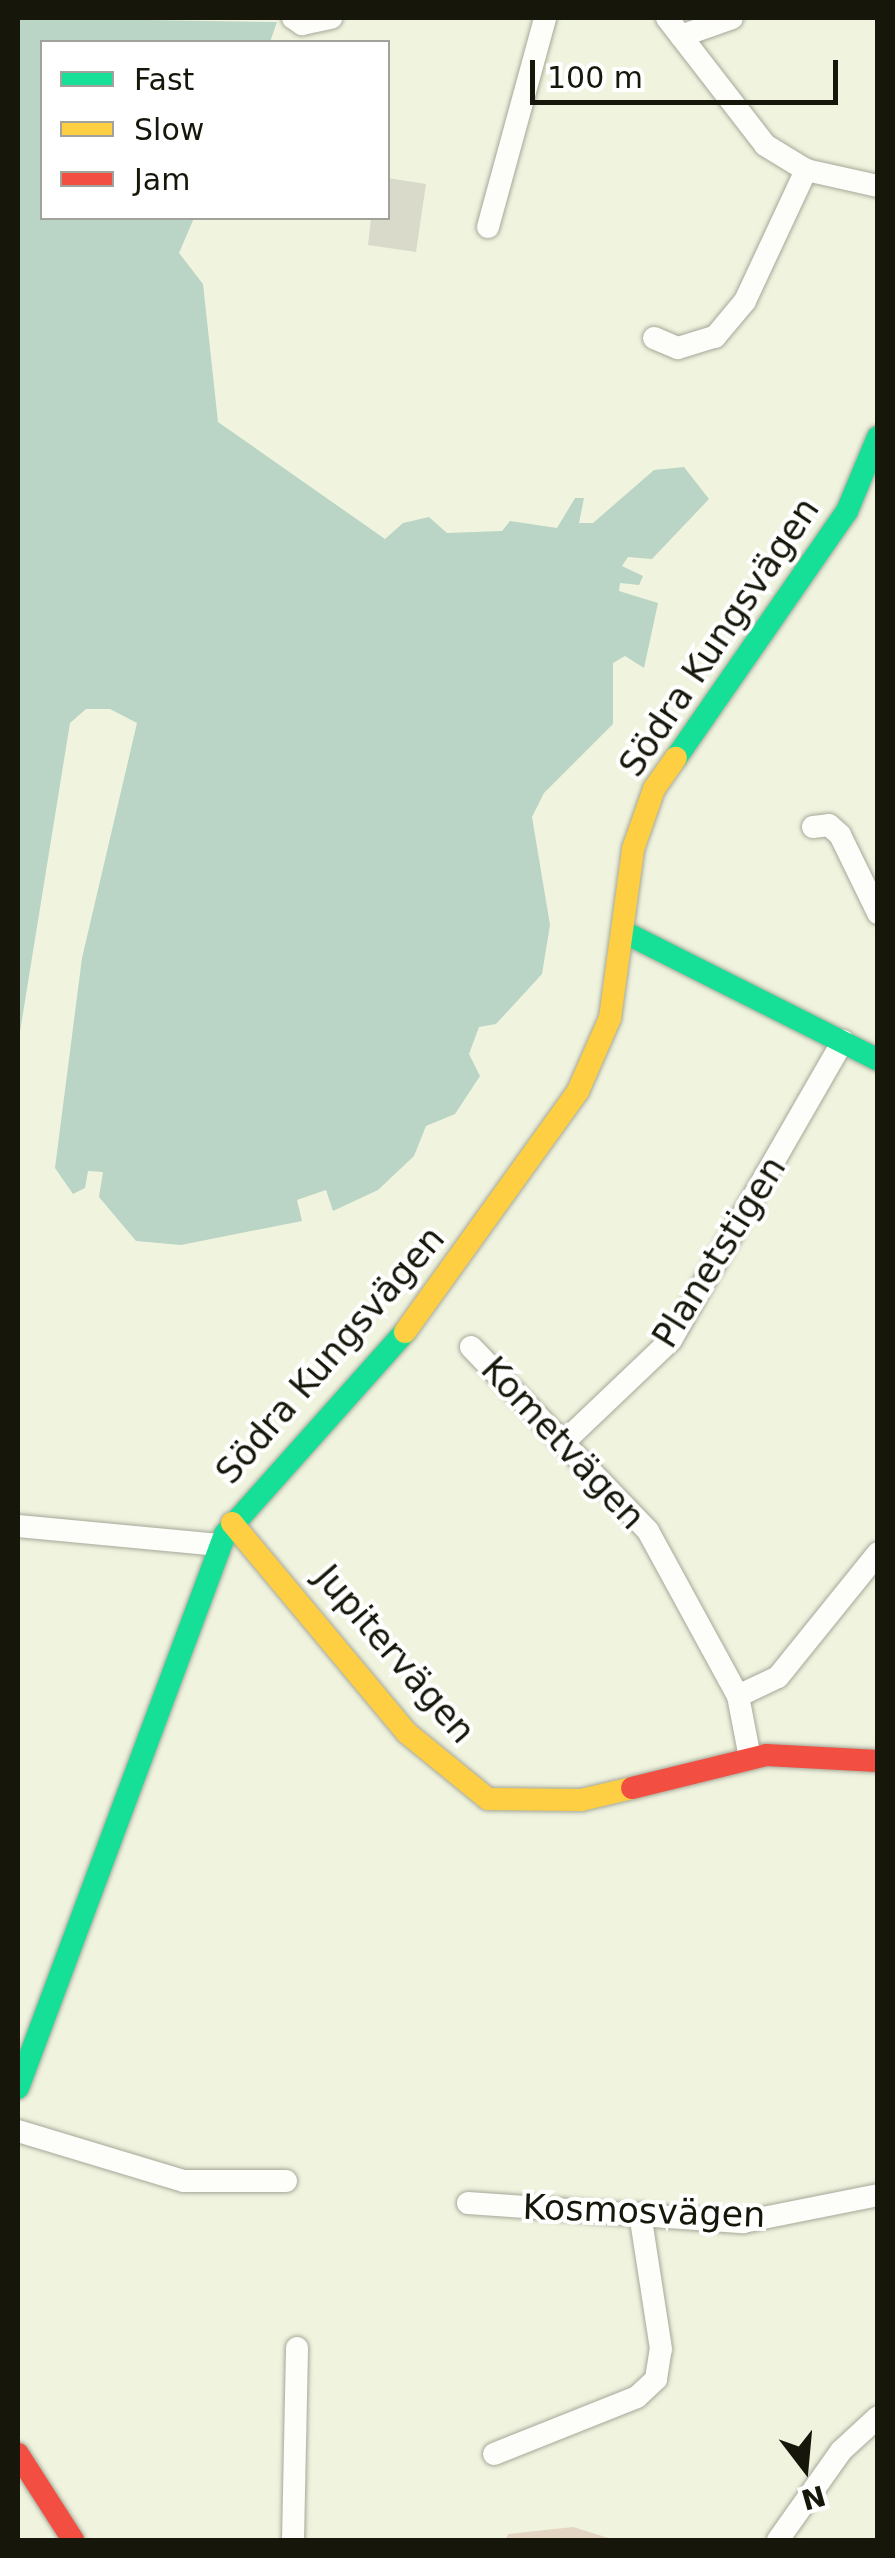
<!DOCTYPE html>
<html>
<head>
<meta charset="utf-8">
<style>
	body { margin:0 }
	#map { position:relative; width:895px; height:2558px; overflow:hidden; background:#f0f4df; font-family:"DejaVu Sans",sans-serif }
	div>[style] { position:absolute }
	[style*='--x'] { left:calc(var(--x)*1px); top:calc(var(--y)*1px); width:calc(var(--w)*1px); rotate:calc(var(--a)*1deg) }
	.forest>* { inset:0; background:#e3d5c1 }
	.water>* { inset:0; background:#bad4c5 }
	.building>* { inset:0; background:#dadacb }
	.roads { filter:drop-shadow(0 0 2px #a5a898) drop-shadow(0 0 2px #a5a898) }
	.street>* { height:22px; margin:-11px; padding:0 11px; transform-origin:11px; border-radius:11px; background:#fdfdfa }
	.fast>* { height:22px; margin:-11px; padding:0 11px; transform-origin:11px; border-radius:11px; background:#16e098 }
	.slow>* { height:22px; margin:-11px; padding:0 11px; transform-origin:11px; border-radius:11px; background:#ffcf43 }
	.jam>* { height:22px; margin:-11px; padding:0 11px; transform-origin:11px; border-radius:11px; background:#f24e42 }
	span { translate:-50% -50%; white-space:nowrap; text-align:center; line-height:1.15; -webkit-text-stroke:8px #fff; paint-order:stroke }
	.street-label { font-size:35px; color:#16170a }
	.frame { position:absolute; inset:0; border:20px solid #16170a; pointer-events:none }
	.legend { position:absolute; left:40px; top:40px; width:350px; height:180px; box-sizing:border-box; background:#fff; border:2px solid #a2a29d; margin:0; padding:12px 18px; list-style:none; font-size:30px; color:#16170a }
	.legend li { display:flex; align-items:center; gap:20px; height:50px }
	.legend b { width:50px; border:2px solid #a2a29d }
	.north { position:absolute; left:755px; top:2418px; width:100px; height:100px; -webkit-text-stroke:8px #fff; paint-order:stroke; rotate:164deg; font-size:28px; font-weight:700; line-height:40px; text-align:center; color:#16170a }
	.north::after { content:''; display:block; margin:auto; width:35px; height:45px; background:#16170a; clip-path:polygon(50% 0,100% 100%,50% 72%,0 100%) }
	.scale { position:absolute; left:530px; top:60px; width:308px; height:45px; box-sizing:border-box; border:5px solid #16170a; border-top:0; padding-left:12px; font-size:30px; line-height:35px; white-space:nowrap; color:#16170a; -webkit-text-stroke:8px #fff; paint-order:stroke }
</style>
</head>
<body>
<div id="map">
	<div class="forest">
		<i style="clip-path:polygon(573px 2527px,615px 2540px,506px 2540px,508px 2534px)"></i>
	</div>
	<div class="water">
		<i style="clip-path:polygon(18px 18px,277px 22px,270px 42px,42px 42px,42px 218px,194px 218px,179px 253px,203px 284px,218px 422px,385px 539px,403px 523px,429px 517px,447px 533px,502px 531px,510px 521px,557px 528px,575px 498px,584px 498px,579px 523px,593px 523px,654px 470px,684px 467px,709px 499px,652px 559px,628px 557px,622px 566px,643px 576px,639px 585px,620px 583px,619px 591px,658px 603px,644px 668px,625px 656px,613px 663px,613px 724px,544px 793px,532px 817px,550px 925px,542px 974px,496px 1024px,479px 1027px,469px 1054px,480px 1076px,455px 1114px,426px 1126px,414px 1156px,378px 1190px,333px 1211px,326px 1190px,297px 1200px,302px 1221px,181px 1245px,136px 1241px,99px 1197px,103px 1172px,88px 1171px,85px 1188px,73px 1194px,55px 1168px,82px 958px,137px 723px,110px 709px,86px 709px,70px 723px,18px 1044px)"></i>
	</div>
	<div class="building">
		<i style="clip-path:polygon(388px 178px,426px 184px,416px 252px,368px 245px,371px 218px,388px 218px)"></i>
	</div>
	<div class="roads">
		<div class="street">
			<i style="--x:293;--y:18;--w:11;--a:34"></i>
			<i style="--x:302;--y:24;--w:30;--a:-12"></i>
			<i style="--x:667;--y:18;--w:160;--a:52.3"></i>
			<i style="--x:765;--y:145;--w:48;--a:31.4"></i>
			<i style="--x:806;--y:170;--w:74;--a:12.5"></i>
			<i style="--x:681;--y:36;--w:54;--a:-19.4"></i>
			<i style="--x:488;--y:227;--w:217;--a:-74.7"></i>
			<i style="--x:654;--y:338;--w:26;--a:23"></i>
			<i style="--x:678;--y:348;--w:39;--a:-17"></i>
			<i style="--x:715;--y:337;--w:47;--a:-50.2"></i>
			<i style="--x:745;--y:301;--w:145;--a:-65"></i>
			<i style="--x:813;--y:827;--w:16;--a:-7"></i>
			<i style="--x:829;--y:825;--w:15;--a:42"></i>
			<i style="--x:840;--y:835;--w:87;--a:64"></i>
			<i style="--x:471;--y:1347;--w:255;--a:46.1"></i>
			<i style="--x:648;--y:1531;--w:188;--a:61.4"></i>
			<i style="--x:738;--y:1696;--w:63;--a:79"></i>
			<i style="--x:566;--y:1440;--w:145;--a:-43.6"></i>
			<i style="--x:671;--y:1340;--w:345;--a:-60.1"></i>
			<i style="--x:18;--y:1526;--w:202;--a:5.4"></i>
			<i style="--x:738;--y:1696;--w:44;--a:-25.4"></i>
			<i style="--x:778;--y:1677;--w:159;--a:-51.1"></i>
			<i style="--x:18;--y:2131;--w:173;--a:16.8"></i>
			<i style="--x:184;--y:2181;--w:102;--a:0"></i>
			<i style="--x:468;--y:2203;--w:276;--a:4"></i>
			<i style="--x:743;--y:2222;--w:138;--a:-11.3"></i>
			<i style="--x:494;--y:2454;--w:154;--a:-21.7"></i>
			<i style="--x:637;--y:2397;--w:26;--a:-43"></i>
			<i style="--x:656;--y:2379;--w:30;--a:-81"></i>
			<i style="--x:661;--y:2349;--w:137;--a:-98.8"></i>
			<i style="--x:293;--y:2540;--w:192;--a:-88.8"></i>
			<i style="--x:778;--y:2540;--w:109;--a:-54.7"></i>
			<i style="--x:841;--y:2451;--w:50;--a:-42.6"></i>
		</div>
		<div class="fast">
			<i style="--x:676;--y:758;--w:300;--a:-55.3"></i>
			<i style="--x:847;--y:511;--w:80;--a:-67.3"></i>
			<i style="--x:624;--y:932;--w:284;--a:26.7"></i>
			<i style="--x:18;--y:2088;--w:591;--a:-69.51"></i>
			<i style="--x:225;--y:1534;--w:271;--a:-48.3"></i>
		</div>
		<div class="slow">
			<i style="--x:405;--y:1332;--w:297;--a:-54.3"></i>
			<i style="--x:578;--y:1091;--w:80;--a:-66.3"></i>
			<i style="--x:610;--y:1018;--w:171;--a:-82.2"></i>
			<i style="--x:633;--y:849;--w:64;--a:-70.7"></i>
			<i style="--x:654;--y:789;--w:38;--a:-55"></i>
			<i style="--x:232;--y:1523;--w:273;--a:50.2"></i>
			<i style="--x:407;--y:1733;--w:104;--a:39.2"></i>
			<i style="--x:488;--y:1799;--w:93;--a:0.6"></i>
			<i style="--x:581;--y:1800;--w:52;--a:-13.2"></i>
		</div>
		<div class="jam">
			<i style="--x:632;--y:1788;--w:138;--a:-13.8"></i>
			<i style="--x:766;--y:1755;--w:112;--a:3.1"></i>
			<i style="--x:18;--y:2454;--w:102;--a:57.4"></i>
		</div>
	</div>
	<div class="street-label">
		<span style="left:719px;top:637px;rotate:-56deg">Södra Kungsvägen</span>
		<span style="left:719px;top:1252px;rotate:-58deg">Planetstigen</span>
		<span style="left:330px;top:1355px;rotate:-49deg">Södra Kungsvägen</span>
		<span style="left:563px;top:1443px;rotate:47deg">Kometvägen</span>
		<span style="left:395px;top:1654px;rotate:49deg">Jupitervägen</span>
		<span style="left:644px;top:2211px;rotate:2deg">Kosmosvägen</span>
	</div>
	<div class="frame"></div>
	<ul class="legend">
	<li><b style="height:12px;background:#16e098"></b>Fast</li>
	<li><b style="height:12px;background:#ffcf43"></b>Slow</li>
	<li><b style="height:12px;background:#f24e42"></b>Jam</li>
	</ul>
	<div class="north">N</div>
	<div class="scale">100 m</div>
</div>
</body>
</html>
